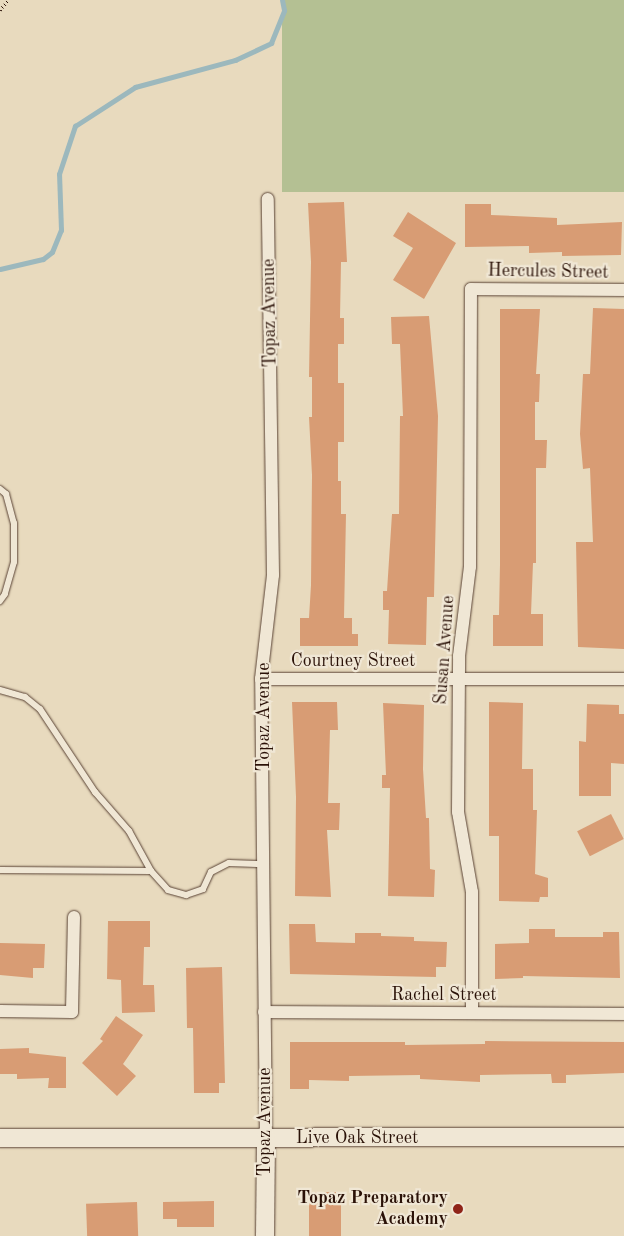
<!DOCTYPE html>
<html>
<head>
<meta charset="utf-8">
<style>
	body { margin:0 }
	#map { position:relative; width:624px; height:1236px; overflow:hidden; background:#e8dabe; font-family:"Old Standard TT",serif }
	div>[style] { position:absolute }
	[style*='--x'] { left:calc(var(--x)*1px); top:calc(var(--y)*1px); width:calc(var(--w)*1px); rotate:calc(var(--a)*1deg) }
	.green>* { inset:0; background:#b4c093; transform-origin:0 0 }
	.stream>* { height:5px; margin:-2.5px; padding:0 2.5px; transform-origin:2.5px; border-radius:2.5px; background:#9cb8bd }
	.building>* { inset:0; background:#d89c74; transform-origin:0 0 }
	.path>* { height:3px; margin-top:-1.5px; transform-origin:0; background:repeating-linear-gradient(90deg,#2a1107 0 1px,transparent 0 3.5px) }
	.roads { filter:drop-shadow(0 0 1px #5a4335) drop-shadow(0 0 1px #5a4335) }
	.lane>* { height:6px; margin:-3px; padding:0 3px; transform-origin:3px; border-radius:3px; background:#f0e7d5 }
	.street>* { height:12px; margin:-6px; padding:0 6px; transform-origin:6px; border-radius:6px; background:#f0e7d5 }
	.secondary>* { height:18px; margin:-9px; padding:0 9px; transform-origin:9px; border-radius:9px; background:#f0e7d5 }
	.dots>* { width:14px; height:14px; translate:-50% -50%; box-sizing:border-box; border:2px solid #f0e7d5; border-radius:50% }
	span { translate:-50% -50%; white-space:nowrap; text-align:center; line-height:1.15; -webkit-text-stroke:4.5px #f0e7d5; paint-order:stroke }
	.street-label { font-size:18px; color:#2a1107 }
	.poi-label { font-size:18px; color:#2a1107; font-weight:700 }
	.right { translate:-100% -50%; text-align:right }
</style>
</head>
<body>
<div id="map">
	<div class="green">
		<i style="left:282px;top:0;width:342px;height:192px"></i>
	</div>
	<div class="stream">
		<i style="--x:0;--y:269;--w:44;--a:-13.1"></i>
		<i style="--x:43;--y:259;--w:11;--a:-38"></i>
		<i style="--x:52;--y:252;--w:24;--a:-68"></i>
		<i style="--x:61;--y:230;--w:56;--a:-92"></i>
		<i style="--x:59;--y:174;--w:51;--a:-71.6"></i>
		<i style="--x:75;--y:126;--w:72;--a:-33"></i>
		<i style="--x:135;--y:87;--w:104;--a:-15.1"></i>
		<i style="--x:235;--y:60;--w:40;--a:-25"></i>
		<i style="--x:271;--y:43;--w:35;--a:-68"></i>
		<i style="--x:284;--y:10;--w:10;--a:-101"></i>
	</div>
	<div class="building">
		<i style="clip-path:polygon(344px 202px,347px 262px,341px 262px,340px 318px,344px 318px,344px 344px,338px 344px,338px 383px,344px 383px,344px 442px,338px 442px,338px 481px,341px 481px,341px 514px,346px 514px,344px 618px,352px 618px,352px 634px,358px 634px,358px 646px,300px 646px,300px 618px,309px 618px,311px 585px,312px 475px,309px 417px,312px 417px,312px 377px,309px 377px,311px 262px,308px 203px)"></i>
		<i style="clip-path:polygon(465px 204px,491px 204px,491px 215px,557px 218px,557px 225px,622px 222px,621px 255px,562px 256px,562px 252px,529px 253px,529px 246px,465px 247px)"></i>
		<i style="clip-path:polygon(408px 212px,456px 243px,424px 299px,393px 280px,413px 248px,393px 236px)"></i>
		<i style="clip-path:polygon(593px 308px,624px 309px,624px 649px,578px 647px,576px 542px,593px 542px,590px 468px,583px 469px,580px 434px,583px 374px,590px 374px)"></i>
		<i style="clip-path:polygon(500px 309px,540px 309px,536px 374px,540px 374px,539px 402px,535px 402px,535px 440px,547px 440px,546px 468px,536px 468px,536px 563px,533px 563px,531px 614px,543px 614px,543px 646px,493px 646px,493px 615px,499px 615px,500px 564px)"></i>
		<i style="clip-path:polygon(429px 316px,438px 416px,434px 597px,427px 597px,426px 645px,388px 644px,389px 610px,383px 610px,383px 591px,387px 591px,392px 514px,399px 514px,400px 416px,403px 416px,400px 344px,392px 344px,391px 317px)"></i>
		<i style="clip-path:polygon(292px 702px,337px 702px,338px 730px,330px 730px,328px 803px,340px 803px,339px 830px,327px 830px,331px 897px,295px 896px,296px 797px)"></i>
		<i style="clip-path:polygon(489px 702px,523px 703px,522px 769px,533px 769px,533px 810px,537px 810px,535px 874px,548px 878px,548px 897px,540px 897px,539px 902px,499px 901px,499px 836px,489px 836px)"></i>
		<i style="clip-path:polygon(383px 703px,424px 705px,423px 769px,426px 818px,429px 818px,430px 869px,435px 870px,434px 897px,388px 896px,390px 788px,382px 788px,382px 775px,386px 775px)"></i>
		<i style="clip-path:polygon(587px 704px,619px 705px,619px 714px,624px 714px,624px 764px,611px 763px,611px 796px,579px 796px,579px 741px,586px 742px)"></i>
		<i style="left:611px;top:814px;width:28px;height:38px;rotate:63deg"></i>
		<i style="clip-path:polygon(108px 921px,150px 921px,150px 947px,144px 947px,143px 985px,154px 985px,155px 1012px,122px 1013px,121px 980px,107px 979px)"></i>
		<i style="clip-path:polygon(289px 924px,315px 924px,316px 942px,355px 943px,355px 933px,381px 933px,381px 936px,414px 937px,414px 941px,447px 942px,446px 967px,436px 967px,436px 977px,290px 974px)"></i>
		<i style="clip-path:polygon(529px 929px,555px 929px,555px 937px,603px 937px,603px 932px,619px 932px,620px 978px,523px 976px,523px 978px,495px 979px,495px 944px,529px 943px)"></i>
		<i style="clip-path:polygon(0 943px,45px 944px,44px 968px,33px 968px,33px 978px,0 975px)"></i>
		<i style="clip-path:polygon(222px 967px,225px 1083px,219px 1083px,219px 1093px,194px 1093px,193px 1028px,187px 1028px,186px 968px)"></i>
		<i style="clip-path:polygon(116px 1016px,143px 1035px,123px 1064px,136px 1076px,117px 1096px,82px 1063px,103px 1041px,100px 1039px)"></i>
		<i style="clip-path:polygon(485px 1041px,624px 1042px,624px 1073px,566px 1075px,566px 1083px,552px 1083px,551px 1074px,480px 1075px,480px 1082px,420px 1079px,420px 1075px,349px 1076px,349px 1081px,309px 1080px,309px 1089px,290px 1089px,290px 1042px,405px 1042px,405px 1045px,485px 1044px)"></i>
		<i style="clip-path:polygon(29px 1048px,29px 1053px,66px 1057px,66px 1088px,48px 1088px,49px 1078px,17px 1079px,17px 1074px,0 1074px,0 1049px)"></i>
		<i style="left:309px;top:1192px;width:32px;height:44px"></i>
		<i style="clip-path:polygon(214px 1201px,214px 1227px,177px 1227px,177px 1219px,163px 1219px,163px 1202px)"></i>
		<i style="left:137px;top:1202px;width:34px;height:51px;rotate:88deg"></i>
	</div>
	<div class="path">
		<i style="--x:0;--y:10;--w:13;--a:-51"></i>
	</div>
	<div class="roads">
		<div class="lane">
			<i style="--x:0;--y:489;--w:8;--a:40"></i>
			<i style="--x:6;--y:494;--w:30;--a:75"></i>
			<i style="--x:14;--y:523;--w:39;--a:90"></i>
			<i style="--x:14;--y:562;--w:33;--a:106"></i>
			<i style="--x:5;--y:594;--w:9;--a:126"></i>
			<i style="--x:0;--y:690;--w:26;--a:16"></i>
			<i style="--x:25;--y:697;--w:19;--a:39"></i>
			<i style="--x:40;--y:709;--w:100;--a:56.5"></i>
			<i style="--x:95;--y:792;--w:52;--a:48.9"></i>
			<i style="--x:129;--y:831;--w:46;--a:61.2"></i>
			<i style="--x:151;--y:871;--w:25;--a:48"></i>
			<i style="--x:168;--y:890;--w:19;--a:16"></i>
			<i style="--x:186;--y:895;--w:18;--a:-19"></i>
			<i style="--x:203;--y:889;--w:19;--a:-65"></i>
			<i style="--x:211;--y:872;--w:20;--a:-27"></i>
			<i style="--x:229;--y:863;--w:35;--a:2"></i>
			<i style="--x:0;--y:870;--w:151;--a:0.4"></i>
		</div>
		<div class="street">
			<i style="--x:261;--y:679;--w:363;--a:0"></i>
			<i style="--x:0;--y:1011;--w:72;--a:0.8"></i>
			<i style="--x:72;--y:1012;--w:95;--a:-88.8"></i>
			<i style="--x:264;--y:1012;--w:360;--a:0.3"></i>
			<i style="--x:472;--y:1012;--w:120;--a:-90"></i>
			<i style="--x:472;--y:892;--w:81;--a:-99.9"></i>
			<i style="--x:458;--y:812;--w:156;--a:-89.6"></i>
			<i style="--x:459;--y:656;--w:90;--a:-83"></i>
			<i style="--x:470;--y:567;--w:278;--a:-89.8"></i>
			<i style="--x:471;--y:289;--w:153;--a:0.4"></i>
			<i style="--x:266;--y:1138;--w:459;--a:-90.6"></i>
			<i style="--x:261;--y:679;--w:105;--a:-83.4"></i>
			<i style="--x:273;--y:575;--w:376;--a:-90.8"></i>
		</div>
		<div class="secondary">
			<i style="--x:0;--y:1138;--w:624;--a:-0.09"></i>
			<i style="--x:265;--y:1236;--w:98;--a:-89.4"></i>
		</div>
	</div>
	<div class="dots">
		<i style="left:458px;top:1209px;background:#8f2418"></i>
	</div>
	<div class="street-label">
		<span style="left:548px;top:272px;rotate:1deg">Hercules Street</span>
		<span style="left:270px;top:313px;rotate:-91deg">Topaz Avenue</span>
		<span style="left:445px;top:650px;rotate:-86deg">Susan Avenue</span>
		<span style="left:353px;top:661px">Courtney Street</span>
		<span style="left:264px;top:717px;rotate:-90deg">Topaz Avenue</span>
		<span style="left:444px;top:995px">Rachel Street</span>
		<span style="left:265px;top:1122px;rotate:-90deg">Topaz Avenue</span>
		<span style="left:357px;top:1138px">Live Oak Street</span>
	</div>
	<div class="poi-label">
		<span class="right" style="left:448px;top:1209px">Topaz Preparatory<br>Academy</span>
	</div>
</div>
</body>
</html>
